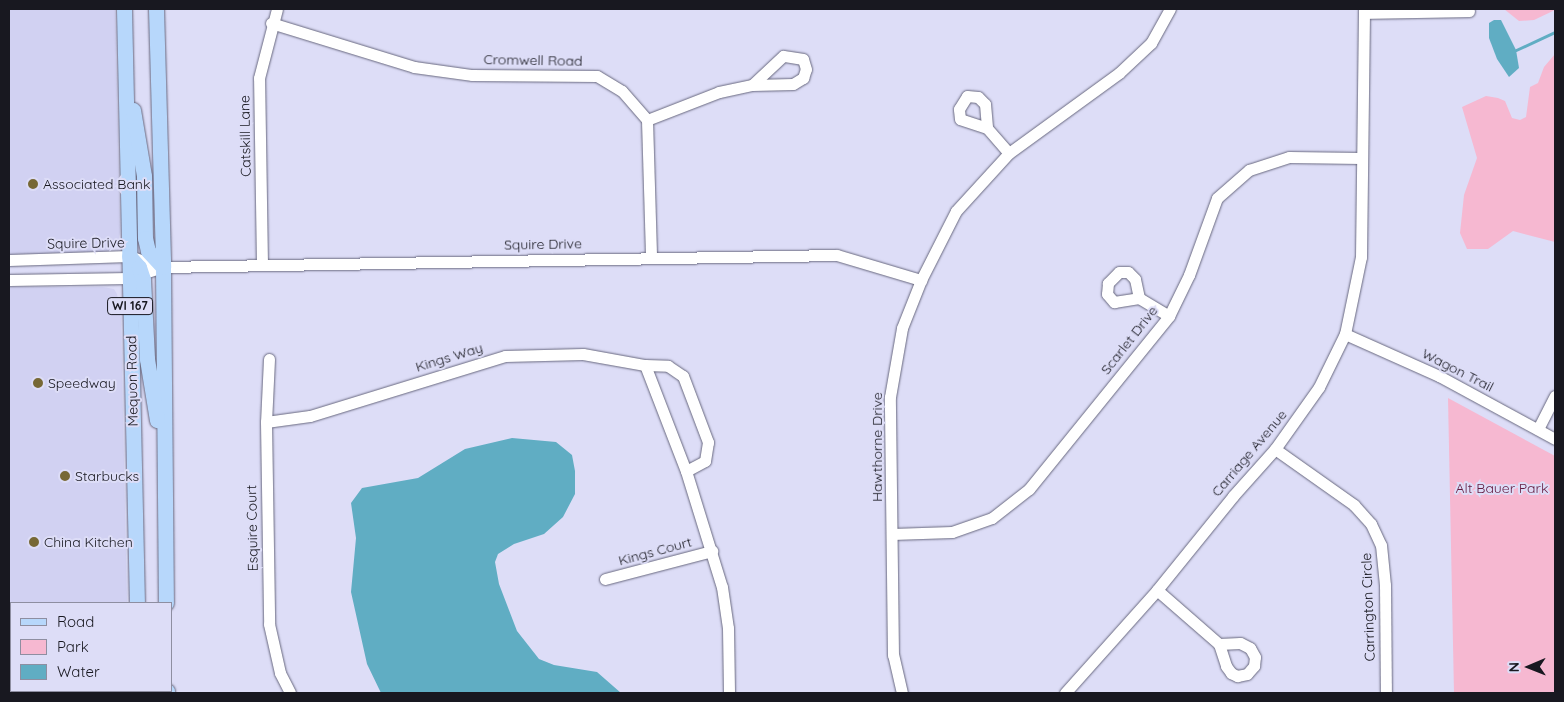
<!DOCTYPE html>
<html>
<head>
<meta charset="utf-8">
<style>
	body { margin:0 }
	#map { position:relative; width:1564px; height:702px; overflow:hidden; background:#ddddf7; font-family:Quicksand,sans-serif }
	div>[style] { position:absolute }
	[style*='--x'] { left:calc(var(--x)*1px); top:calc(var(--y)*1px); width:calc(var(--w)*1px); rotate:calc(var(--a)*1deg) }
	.built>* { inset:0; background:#d1d1f2 }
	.green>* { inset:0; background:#f6b8d1 }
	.water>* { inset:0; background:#60adc3 }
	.stream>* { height:3px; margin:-1.5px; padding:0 1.5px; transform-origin:1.5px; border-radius:1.5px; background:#60adc3 }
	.roads { filter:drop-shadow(0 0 1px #68687f) drop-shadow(0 0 1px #68687f) }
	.minor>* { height:11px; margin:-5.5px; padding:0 5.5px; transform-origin:5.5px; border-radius:5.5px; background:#fff }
	.major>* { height:15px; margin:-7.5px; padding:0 7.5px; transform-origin:7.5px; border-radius:7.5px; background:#b7d7fb }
	.dots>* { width:14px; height:14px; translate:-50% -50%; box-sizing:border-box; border:2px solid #ddddf7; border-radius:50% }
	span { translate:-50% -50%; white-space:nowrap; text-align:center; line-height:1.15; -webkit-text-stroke:4px #ddddf7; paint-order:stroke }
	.shield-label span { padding:1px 4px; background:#ddddf7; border:1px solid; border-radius:4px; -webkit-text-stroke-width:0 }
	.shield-label { font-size:12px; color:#181820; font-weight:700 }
	.street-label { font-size:14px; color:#181820 }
	.poi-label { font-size:14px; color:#181820 }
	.left { translate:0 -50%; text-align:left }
	.park-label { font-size:14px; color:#641b41 }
	.frame { position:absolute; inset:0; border:10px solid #181820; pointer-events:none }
	.legend { position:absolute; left:10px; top:602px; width:162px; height:90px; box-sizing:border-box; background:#ddddf7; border:1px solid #8e8ea1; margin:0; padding:6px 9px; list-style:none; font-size:15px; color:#181820 }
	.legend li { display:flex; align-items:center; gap:10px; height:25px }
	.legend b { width:25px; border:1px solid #8e8ea1 }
	.north { position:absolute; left:1504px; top:642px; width:50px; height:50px; -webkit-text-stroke:4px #ddddf7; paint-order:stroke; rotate:269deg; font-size:14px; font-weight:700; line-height:20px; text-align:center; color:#181820 }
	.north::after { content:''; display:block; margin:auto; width:18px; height:22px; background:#181820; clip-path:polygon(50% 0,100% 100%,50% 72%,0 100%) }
</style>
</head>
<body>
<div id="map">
	<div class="built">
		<i style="clip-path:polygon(9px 9px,115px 9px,120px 233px,118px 242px,110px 251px,9px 256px)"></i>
		<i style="clip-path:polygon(9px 287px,103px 287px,114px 289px,117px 294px,121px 319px,127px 603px,11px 603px,11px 691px,130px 693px,9px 693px)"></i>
	</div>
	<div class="green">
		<i style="clip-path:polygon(1504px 9px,1555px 9px,1555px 10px,1534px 20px,1519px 21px)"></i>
		<i style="clip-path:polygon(1555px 54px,1555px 242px,1513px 231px,1488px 249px,1467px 249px,1460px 233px,1464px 195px,1477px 158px,1462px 107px,1486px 96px,1498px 98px,1505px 101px,1512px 118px,1520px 120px,1526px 117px,1530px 87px,1538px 83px,1544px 67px)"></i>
		<i style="clip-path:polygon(1448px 398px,1555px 456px,1555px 693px,1454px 693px)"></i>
	</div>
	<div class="water">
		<i style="clip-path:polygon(1494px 20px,1501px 20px,1516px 50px,1519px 68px,1509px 77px,1497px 59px,1489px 38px,1489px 23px)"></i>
		<i style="clip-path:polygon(512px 438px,556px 442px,572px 455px,575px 471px,575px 494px,563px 517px,544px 534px,514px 544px,498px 554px,495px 562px,499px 584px,517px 631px,539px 659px,554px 665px,597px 672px,621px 693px,381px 693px,367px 664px,351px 592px,356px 538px,351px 503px,362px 488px,418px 478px,465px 449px)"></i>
	</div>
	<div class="stream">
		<i style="--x:1516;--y:50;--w:43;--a:-24.8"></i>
	</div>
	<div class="roads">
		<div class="minor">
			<i style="--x:1364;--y:13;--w:105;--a:-1.1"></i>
			<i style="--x:271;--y:23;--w:150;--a:17.1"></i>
			<i style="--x:414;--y:67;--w:59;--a:7.9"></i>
			<i style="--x:472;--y:75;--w:125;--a:0.5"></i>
			<i style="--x:597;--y:76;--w:29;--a:31"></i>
			<i style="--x:622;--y:91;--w:38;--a:49"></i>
			<i style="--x:647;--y:120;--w:137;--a:88.3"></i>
			<i style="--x:647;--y:120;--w:77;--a:-21.3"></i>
			<i style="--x:719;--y:92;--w:34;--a:-12"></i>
			<i style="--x:752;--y:85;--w:41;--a:-1.4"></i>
			<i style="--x:793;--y:84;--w:12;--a:-31"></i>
			<i style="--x:803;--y:78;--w:9;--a:-72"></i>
			<i style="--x:806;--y:69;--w:10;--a:-107"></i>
			<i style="--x:803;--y:59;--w:20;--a:-171"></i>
			<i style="--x:783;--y:56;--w:42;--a:136.9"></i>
			<i style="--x:987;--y:128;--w:28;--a:-162"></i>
			<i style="--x:960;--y:119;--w:10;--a:-96"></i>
			<i style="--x:959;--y:109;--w:15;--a:-58"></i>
			<i style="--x:967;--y:96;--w:11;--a:5"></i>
			<i style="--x:978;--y:97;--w:10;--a:45"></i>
			<i style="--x:985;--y:104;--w:24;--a:85"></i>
			<i style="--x:987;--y:128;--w:33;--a:49"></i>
			<i style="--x:9;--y:260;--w:120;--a:-1.9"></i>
			<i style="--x:129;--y:256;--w:34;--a:19"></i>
			<i style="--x:262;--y:265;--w:187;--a:-90.9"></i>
			<i style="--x:259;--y:78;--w:71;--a:-75.4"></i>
			<i style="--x:9;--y:280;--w:120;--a:-1"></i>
			<i style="--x:129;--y:278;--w:36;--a:-18"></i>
			<i style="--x:163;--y:267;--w:674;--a:-1.02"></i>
			<i style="--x:837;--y:255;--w:88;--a:16.6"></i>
			<i style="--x:1139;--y:298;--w:19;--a:-102"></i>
			<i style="--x:1135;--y:279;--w:10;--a:-135"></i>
			<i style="--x:1128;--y:272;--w:9;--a:180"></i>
			<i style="--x:1119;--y:272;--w:16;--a:135"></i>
			<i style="--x:1108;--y:283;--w:11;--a:95"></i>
			<i style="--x:1107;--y:294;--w:11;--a:49"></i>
			<i style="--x:1114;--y:302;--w:25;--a:-9"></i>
			<i style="--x:1139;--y:298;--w:35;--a:31"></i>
			<i style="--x:1345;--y:334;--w:103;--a:24.1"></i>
			<i style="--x:1439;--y:376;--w:132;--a:28.5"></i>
			<i style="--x:269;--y:359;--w:63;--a:92.7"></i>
			<i style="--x:266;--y:422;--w:202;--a:89.1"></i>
			<i style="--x:269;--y:624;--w:50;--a:77.3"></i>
			<i style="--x:280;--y:673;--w:22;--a:63"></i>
			<i style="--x:645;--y:365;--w:23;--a:2"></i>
			<i style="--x:668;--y:366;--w:18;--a:34"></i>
			<i style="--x:683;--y:376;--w:71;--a:69.3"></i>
			<i style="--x:708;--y:442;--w:19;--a:99"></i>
			<i style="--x:705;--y:461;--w:21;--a:152"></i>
			<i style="--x:266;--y:422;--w:44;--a:-7.8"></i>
			<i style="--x:310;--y:416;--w:204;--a:-17.1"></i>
			<i style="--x:505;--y:356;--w:78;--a:-1.5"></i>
			<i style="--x:583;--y:354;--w:63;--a:10.1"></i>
			<i style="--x:645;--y:365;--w:114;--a:68.9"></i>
			<i style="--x:686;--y:471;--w:121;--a:72.8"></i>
			<i style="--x:722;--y:587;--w:41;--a:81.7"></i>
			<i style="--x:728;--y:628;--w:65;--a:89.1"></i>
			<i style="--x:1538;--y:429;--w:37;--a:-63"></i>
			<i style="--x:1275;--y:449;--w:97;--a:35.3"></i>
			<i style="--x:1354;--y:505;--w:25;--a:48"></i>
			<i style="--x:1371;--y:524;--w:23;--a:65"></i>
			<i style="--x:1381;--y:545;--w:40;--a:84.3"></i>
			<i style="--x:1385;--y:585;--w:108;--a:89.5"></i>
			<i style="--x:892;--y:534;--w:60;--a:-1.9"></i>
			<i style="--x:952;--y:532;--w:42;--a:-19.3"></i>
			<i style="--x:992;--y:518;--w:47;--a:-38.1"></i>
			<i style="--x:1029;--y:489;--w:223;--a:-51"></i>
			<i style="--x:1169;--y:316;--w:46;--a:-64"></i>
			<i style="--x:1189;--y:275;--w:82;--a:-70"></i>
			<i style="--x:1217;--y:198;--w:43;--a:-41.2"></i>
			<i style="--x:1249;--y:170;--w:42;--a:-18"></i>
			<i style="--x:1289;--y:157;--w:72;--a:0.8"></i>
			<i style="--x:605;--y:579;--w:111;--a:-14.7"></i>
			<i style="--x:1157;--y:590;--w:82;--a:41.1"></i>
			<i style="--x:1219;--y:644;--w:23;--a:72"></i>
			<i style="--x:1226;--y:666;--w:9;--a:54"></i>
			<i style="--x:1231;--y:673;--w:7;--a:27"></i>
			<i style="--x:1237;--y:676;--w:10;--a:-11"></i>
			<i style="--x:1247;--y:674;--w:11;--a:-49"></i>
			<i style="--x:1254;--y:666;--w:9;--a:-84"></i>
			<i style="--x:1255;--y:657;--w:10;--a:-119"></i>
			<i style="--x:1250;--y:648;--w:11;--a:-153"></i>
			<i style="--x:1240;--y:643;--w:21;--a:177"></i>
			<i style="--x:902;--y:693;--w:39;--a:-103"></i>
			<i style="--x:893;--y:655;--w:258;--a:-90.7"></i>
			<i style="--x:890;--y:397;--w:70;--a:-80.1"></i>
			<i style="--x:902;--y:328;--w:52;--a:-68.4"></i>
			<i style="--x:921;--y:280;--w:77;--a:-63.1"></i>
			<i style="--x:956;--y:211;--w:79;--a:-47.6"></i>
			<i style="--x:1009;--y:153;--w:136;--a:-36"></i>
			<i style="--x:1119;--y:73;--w:44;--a:-43.2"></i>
			<i style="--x:1151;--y:43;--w:39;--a:-61"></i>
			<i style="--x:1065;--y:693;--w:138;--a:-48.2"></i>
			<i style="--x:1157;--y:590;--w:121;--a:-51"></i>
			<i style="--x:1233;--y:496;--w:63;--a:-48.2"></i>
			<i style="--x:1275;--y:449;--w:76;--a:-54.6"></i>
			<i style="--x:1319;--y:387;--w:59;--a:-63.9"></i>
			<i style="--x:1345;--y:334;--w:79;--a:-78.3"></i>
			<i style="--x:1361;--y:257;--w:248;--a:-89.3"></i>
		</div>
		<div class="major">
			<i style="--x:124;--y:9;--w:594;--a:88.75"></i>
			<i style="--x:156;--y:9;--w:258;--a:88.4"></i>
			<i style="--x:163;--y:267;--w:336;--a:89.5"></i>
			<i style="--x:133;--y:110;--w:67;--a:80.5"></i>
			<i style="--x:144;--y:176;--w:62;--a:89.1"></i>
			<i style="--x:145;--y:238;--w:13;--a:77"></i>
			<i style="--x:148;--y:251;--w:22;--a:47"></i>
			<i style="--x:129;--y:256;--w:15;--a:48"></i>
			<i style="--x:139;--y:267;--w:13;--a:72"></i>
			<i style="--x:143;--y:279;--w:80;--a:87.1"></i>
			<i style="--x:147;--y:359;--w:62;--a:80.7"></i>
			<i style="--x:140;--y:691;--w:2;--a:90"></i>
			<i style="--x:167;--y:691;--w:2;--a:90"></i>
		</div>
	</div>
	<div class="dots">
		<i style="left:33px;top:184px;background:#776835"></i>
		<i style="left:38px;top:383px;background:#776835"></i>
		<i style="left:65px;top:476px;background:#776835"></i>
		<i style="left:34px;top:542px;background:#776835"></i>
	</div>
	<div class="shield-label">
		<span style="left:130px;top:306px">WI 167</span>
	</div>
	<div class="street-label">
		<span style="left:533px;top:60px;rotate:1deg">Cromwell Road</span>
		<span style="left:245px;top:136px;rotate:-91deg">Catskill Lane</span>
		<span style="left:86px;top:243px;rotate:-1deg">Squire Drive</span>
		<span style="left:543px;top:244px;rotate:-1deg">Squire Drive</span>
		<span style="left:1129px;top:340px;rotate:-52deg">Scarlet Drive</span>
		<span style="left:449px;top:357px;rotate:-17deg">Kings Way</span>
		<span style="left:1458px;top:370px;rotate:27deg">Wagon Trail</span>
		<span style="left:132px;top:381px;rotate:-91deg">Mequon Road</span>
		<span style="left:877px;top:447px;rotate:-90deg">Hawthorne Drive</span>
		<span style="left:1249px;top:453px;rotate:-50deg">Carriage Avenue</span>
		<span style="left:252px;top:528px;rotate:-91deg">Esquire Court</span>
		<span style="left:655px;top:551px;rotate:-15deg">Kings Court</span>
		<span style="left:1368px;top:607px;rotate:-92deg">Carrington Circle</span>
	</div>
	<div class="poi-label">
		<span class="left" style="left:43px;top:184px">Associated Bank</span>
		<span class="left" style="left:48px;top:383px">Speedway</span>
		<span class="left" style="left:75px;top:476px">Starbucks</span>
		<span class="left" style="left:44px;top:542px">China Kitchen</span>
	</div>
	<div class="park-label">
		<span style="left:1502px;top:488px">Alt Bauer Park</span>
	</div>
	<div class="frame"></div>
	<ul class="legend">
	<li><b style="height:6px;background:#b7d7fb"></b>Road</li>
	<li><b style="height:14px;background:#f6b8d1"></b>Park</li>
	<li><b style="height:14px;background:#60adc3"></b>Water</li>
	</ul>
	<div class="north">N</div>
</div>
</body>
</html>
